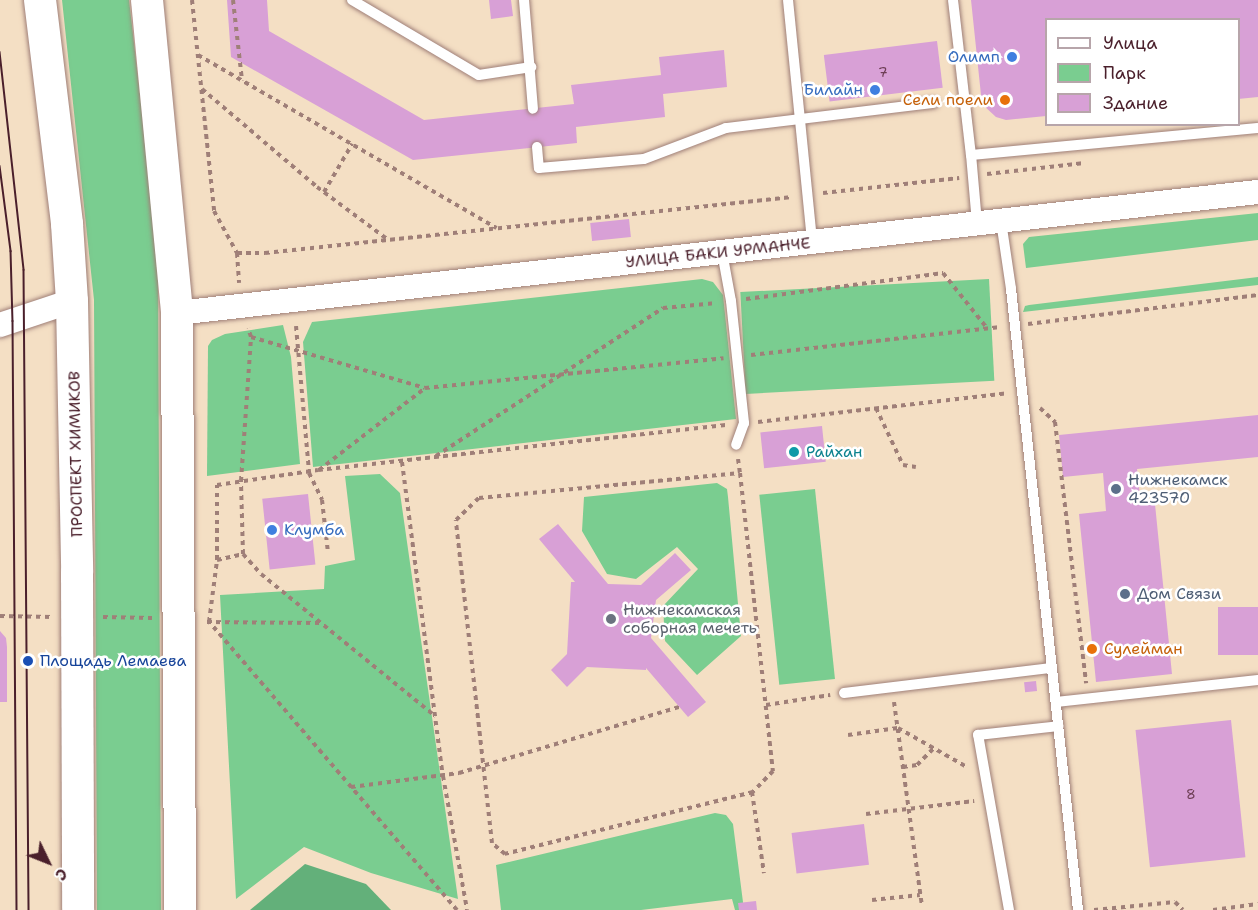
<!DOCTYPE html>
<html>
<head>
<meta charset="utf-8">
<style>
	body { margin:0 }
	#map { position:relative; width:1258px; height:910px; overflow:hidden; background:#f4dfc4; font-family:"Shantell Sans",sans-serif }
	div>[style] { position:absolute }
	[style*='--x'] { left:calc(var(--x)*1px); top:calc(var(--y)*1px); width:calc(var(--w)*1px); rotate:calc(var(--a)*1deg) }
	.green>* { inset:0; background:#7acd90; transform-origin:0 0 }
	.forest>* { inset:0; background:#63b07a }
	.building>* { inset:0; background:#d8a0d6; transform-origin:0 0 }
	.path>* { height:4px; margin-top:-2px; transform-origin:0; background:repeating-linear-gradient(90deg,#9f7f78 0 4.5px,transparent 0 9px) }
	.roads { filter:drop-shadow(0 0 2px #9f7f78) drop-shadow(0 0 2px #9f7f78) }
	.service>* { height:10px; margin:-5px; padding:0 5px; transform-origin:5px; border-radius:5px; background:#fff }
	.tertiary>* { height:24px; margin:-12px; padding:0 12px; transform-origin:12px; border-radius:12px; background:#fff }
	.primary>* { height:32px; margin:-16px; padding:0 16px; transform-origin:16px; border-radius:16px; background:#fff }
	.tram>* { height:1.5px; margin:-0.75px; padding:0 0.75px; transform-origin:0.75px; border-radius:0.75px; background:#4a1f2b }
	.dots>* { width:16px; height:16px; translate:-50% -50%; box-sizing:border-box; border:3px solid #fff; border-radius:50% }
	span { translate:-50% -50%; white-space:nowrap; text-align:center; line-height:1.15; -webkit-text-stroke:5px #fff; paint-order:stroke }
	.number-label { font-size:14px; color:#6e3f56 }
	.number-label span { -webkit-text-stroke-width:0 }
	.shop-label { font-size:16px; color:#366cbe }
	.right { translate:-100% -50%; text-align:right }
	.left { translate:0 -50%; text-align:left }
	.food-label { font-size:16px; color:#c56008 }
	.street-label { font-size:16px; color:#4a1f2b }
	.culture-label { font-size:16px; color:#0d838f }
	.service-label { font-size:16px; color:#4e5e75 }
	.worship-label { font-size:16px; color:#5b616d }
	.transit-label { font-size:16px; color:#164399 }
	.legend { position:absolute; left:1045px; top:18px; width:195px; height:108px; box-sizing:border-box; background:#fff; border:2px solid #b7a5aa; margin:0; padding:8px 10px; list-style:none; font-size:18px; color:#4a1f2b }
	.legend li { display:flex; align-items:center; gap:12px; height:30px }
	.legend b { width:30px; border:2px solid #b7a5aa }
	.north { position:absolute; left:18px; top:832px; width:60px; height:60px; -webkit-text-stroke:4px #fff; paint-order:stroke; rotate:133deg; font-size:16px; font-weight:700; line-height:24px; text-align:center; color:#4a1f2b }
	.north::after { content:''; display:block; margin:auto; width:21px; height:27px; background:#4a1f2b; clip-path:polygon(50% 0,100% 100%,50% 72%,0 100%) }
</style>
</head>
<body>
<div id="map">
	<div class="green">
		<i style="clip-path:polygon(62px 0,129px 0,142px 112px,158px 265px,161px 910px,97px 910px,94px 300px)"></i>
		<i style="clip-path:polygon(1258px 213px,1258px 240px,1026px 268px,1023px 244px,1029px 237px)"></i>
		<i style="clip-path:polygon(1258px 277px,1258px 285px,1023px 312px,1025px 306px,1029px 305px)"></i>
		<i style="clip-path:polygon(702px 279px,713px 282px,723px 295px,736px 419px,313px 467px,303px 342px,312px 322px)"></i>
		<i style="left:989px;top:279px;width:102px;height:249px;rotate:87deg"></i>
		<i style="clip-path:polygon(283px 325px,291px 357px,300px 464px,207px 476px,208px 346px,212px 340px,225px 334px)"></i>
		<i style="clip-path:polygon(380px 474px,400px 493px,458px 899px,371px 873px,304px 847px,236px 899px,220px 595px,324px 589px,325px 566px,355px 560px,345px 476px)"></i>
		<i style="clip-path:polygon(717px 483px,727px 489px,728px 497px,741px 636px,697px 675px,665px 641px,663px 606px,698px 569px,677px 547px,636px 579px,607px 574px,582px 531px,584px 497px)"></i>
		<i style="left:815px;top:489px;width:191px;height:56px;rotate:84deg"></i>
		<i style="clip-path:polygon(715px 813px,726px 815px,733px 824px,744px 910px,735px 910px,732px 899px,641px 910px,501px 910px,496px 865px)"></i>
	</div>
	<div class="forest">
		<i style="clip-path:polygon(305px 864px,366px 884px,391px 910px,250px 910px)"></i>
	</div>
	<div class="building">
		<i style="clip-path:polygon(227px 0,267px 0,269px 31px,424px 120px,574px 104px,571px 85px,661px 75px,659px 57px,724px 50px,727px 87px,663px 94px,665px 117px,576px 127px,577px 143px,413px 160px,231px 57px)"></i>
		<i style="clip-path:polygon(489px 0,511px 0,513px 16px,491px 19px)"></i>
		<i style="clip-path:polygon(971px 0,1258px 0,1258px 97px,1238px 99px,1238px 20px,1046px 20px,1046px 116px,1006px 120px,996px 117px,983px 105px,981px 95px)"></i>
		<i style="left:937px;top:41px;width:47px;height:114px;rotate:83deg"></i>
		<i style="left:629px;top:219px;width:18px;height:39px;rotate:84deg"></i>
		<i style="clip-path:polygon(1258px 415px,1258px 457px,1137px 469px,1141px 505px,1155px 504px,1172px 674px,1096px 682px,1079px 514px,1106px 511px,1103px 473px,1063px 477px,1059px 435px)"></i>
		<i style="left:822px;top:426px;width:36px;height:62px;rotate:84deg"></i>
		<i style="left:308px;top:494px;width:71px;height:46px;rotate:84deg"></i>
		<i style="clip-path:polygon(558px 524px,608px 584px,641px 585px,675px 553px,691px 570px,656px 600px,651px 638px,706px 702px,688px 717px,646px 668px,646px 670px,587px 667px,567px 687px,551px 670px,567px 654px,571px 582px,575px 582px,539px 539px)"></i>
		<i style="left:1258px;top:607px;width:48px;height:40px;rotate:90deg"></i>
		<i style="clip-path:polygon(0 631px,6px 638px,7px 647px,7px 702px,0 702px)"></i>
		<i style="left:1036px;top:681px;width:10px;height:12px;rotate:84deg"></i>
		<i style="left:1231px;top:720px;width:138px;height:96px;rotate:84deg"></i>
		<i style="left:864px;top:824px;width:41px;height:73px;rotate:83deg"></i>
		<i style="clip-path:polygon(756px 901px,757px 910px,739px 910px,738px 903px)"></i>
	</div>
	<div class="path">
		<i style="--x:192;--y:0;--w:212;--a:84"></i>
		<i style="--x:214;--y:211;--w:48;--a:61.3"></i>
		<i style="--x:237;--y:253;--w:30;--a:86"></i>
		<i style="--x:233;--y:0;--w:81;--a:83.6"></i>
		<i style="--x:198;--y:55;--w:345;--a:30.1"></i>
		<i style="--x:202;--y:89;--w:151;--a:40.4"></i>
		<i style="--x:317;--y:187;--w:87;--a:36.6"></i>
		<i style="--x:987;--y:174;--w:98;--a:-6.5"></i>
		<i style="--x:324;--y:192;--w:56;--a:-59.7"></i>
		<i style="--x:823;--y:193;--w:137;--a:-6.3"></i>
		<i style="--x:237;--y:253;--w:28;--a:0"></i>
		<i style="--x:265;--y:253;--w:530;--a:-6.07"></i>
		<i style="--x:746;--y:299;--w:199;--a:-7.5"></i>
		<i style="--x:943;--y:273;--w:70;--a:51.3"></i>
		<i style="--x:1028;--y:324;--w:232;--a:-7.2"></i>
		<i style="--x:296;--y:326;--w:148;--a:84.9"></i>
		<i style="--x:309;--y:473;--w:30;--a:64"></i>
		<i style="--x:322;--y:500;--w:53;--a:83.5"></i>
		<i style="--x:251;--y:337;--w:181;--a:16.3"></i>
		<i style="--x:751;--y:355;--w:251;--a:-6.4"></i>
		<i style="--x:876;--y:408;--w:63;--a:64.7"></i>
		<i style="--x:903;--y:465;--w:13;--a:9"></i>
		<i style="--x:1040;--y:408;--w:21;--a:43"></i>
		<i style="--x:1055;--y:422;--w:263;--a:83.2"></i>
		<i style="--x:758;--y:422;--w:251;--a:-6.6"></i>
		<i style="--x:436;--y:456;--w:271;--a:-33.1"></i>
		<i style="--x:663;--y:308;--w:54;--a:-5.3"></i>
		<i style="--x:738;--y:459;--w:14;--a:82"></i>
		<i style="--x:740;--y:473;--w:300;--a:83.7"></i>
		<i style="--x:773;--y:771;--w:29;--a:134"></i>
		<i style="--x:753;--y:792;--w:256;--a:166"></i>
		<i style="--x:505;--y:854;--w:17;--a:-140"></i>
		<i style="--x:492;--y:843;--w:325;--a:-96.4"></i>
		<i style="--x:456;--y:520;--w:32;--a:-44"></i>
		<i style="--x:479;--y:498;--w:262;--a:-5.5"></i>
		<i style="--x:402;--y:462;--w:317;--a:82.6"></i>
		<i style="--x:443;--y:776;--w:136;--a:79.8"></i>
		<i style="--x:319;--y:470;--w:134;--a:-37.7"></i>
		<i style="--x:425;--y:388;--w:300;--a:-5.7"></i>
		<i style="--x:243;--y:554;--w:73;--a:-91.6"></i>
		<i style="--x:241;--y:481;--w:144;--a:-86"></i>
		<i style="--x:251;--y:337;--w:9;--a:-108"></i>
		<i style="--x:217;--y:560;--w:27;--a:-13"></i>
		<i style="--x:243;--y:554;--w:27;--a:48"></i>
		<i style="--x:261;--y:574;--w:225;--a:39.2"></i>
		<i style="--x:0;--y:616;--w:53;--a:1.1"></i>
		<i style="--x:103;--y:617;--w:49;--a:1.2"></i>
		<i style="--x:207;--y:622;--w:117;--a:0.5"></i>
		<i style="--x:894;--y:702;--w:206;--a:82.2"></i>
		<i style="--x:766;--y:705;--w:65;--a:-8.9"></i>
		<i style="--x:848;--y:735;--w:50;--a:-8"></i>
		<i style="--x:898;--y:728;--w:79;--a:29.5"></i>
		<i style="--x:903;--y:767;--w:14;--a:-8"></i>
		<i style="--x:917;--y:765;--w:24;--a:-45"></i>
		<i style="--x:351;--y:787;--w:109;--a:-7.4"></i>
		<i style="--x:459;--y:773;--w:230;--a:-16.7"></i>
		<i style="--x:752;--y:792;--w:82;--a:81.6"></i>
		<i style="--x:866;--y:814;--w:109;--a:-6.9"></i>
		<i style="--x:872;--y:900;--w:48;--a:-5.9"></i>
		<i style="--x:457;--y:910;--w:380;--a:-130.7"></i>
		<i style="--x:209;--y:622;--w:63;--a:-82.6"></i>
		<i style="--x:217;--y:560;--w:75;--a:-90"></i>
		<i style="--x:217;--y:485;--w:102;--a:-8.4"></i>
		<i style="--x:318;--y:470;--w:410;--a:-6.3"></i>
		<i style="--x:1094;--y:910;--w:81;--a:-5.6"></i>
		<i style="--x:1175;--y:902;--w:11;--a:45"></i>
		<i style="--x:1213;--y:910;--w:45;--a:-7.6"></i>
	</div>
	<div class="roads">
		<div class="service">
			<i style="--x:352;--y:0;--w:147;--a:30.6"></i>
			<i style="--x:479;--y:75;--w:53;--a:-8.7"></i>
			<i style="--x:524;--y:0;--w:109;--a:85.3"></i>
			<i style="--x:788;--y:0;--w:243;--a:84.3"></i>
			<i style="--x:953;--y:0;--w:156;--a:83.4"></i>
			<i style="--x:537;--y:147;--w:21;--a:85"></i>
			<i style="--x:539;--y:168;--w:105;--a:-4.9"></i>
			<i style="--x:644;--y:159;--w:88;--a:-20.7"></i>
			<i style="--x:726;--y:128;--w:209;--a:-6.9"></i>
			<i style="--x:1001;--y:221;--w:69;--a:81.6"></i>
			<i style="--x:1011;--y:289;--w:625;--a:83.84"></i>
			<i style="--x:977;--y:223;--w:68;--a:-95"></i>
			<i style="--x:971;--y:155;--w:288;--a:-5.4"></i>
			<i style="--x:722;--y:252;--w:50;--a:79.6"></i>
			<i style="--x:731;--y:301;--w:123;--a:83.9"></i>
			<i style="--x:744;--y:423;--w:23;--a:110"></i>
			<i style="--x:844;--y:693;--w:209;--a:-6.9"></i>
			<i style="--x:1056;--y:702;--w:203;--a:-6.2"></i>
			<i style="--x:1009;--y:910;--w:178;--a:-100"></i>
			<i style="--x:978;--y:735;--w:81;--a:-6.3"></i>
		</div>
		<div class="tertiary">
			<i style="--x:177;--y:313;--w:1088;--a:-6.39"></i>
			<i style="--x:0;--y:325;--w:76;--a:-18.4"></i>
		</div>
		<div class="primary">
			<i style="--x:40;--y:0;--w:226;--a:83.1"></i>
			<i style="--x:67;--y:224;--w:77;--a:86.3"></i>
			<i style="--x:72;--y:301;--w:271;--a:88.9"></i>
			<i style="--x:77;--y:572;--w:338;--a:89.8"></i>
			<i style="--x:147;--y:0;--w:314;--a:84.5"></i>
			<i style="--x:177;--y:313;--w:597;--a:89.71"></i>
		</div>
	</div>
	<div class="tram">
		<i style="--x:0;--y:52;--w:219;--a:83.7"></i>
		<i style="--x:24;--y:270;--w:640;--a:89.55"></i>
		<i style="--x:0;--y:166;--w:86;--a:82.6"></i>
		<i style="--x:11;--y:251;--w:70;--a:88.4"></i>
		<i style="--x:13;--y:321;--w:589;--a:89.61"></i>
	</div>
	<div class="dots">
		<i style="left:1012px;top:57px;background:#3f7fe0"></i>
		<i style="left:875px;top:90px;background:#3f7fe0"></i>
		<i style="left:1005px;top:100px;background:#e8710a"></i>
		<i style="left:794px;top:452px;background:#0f9aa8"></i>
		<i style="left:1116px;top:489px;background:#5c6f8a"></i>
		<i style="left:272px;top:530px;background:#3f7fe0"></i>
		<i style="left:1125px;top:594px;background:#5c6f8a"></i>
		<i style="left:611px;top:619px;background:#6b7280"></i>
		<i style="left:1092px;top:649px;background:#e8710a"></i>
		<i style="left:28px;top:661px;background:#1a4fb4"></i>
	</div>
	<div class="number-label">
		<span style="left:883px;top:72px">7</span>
		<span style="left:1191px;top:794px">8</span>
	</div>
	<div class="shop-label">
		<span class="right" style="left:1000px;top:57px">Олимп</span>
		<span class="right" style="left:863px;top:90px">Билайн</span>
		<span class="left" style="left:284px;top:530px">Клумба</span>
	</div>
	<div class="food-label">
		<span class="right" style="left:993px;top:100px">Сели поели</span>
		<span class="left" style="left:1104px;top:649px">Сулейман</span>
	</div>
	<div class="street-label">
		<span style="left:718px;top:253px;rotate:-6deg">УЛИЦА БАКИ УРМАНЧЕ</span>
		<span style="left:76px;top:454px;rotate:-91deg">ПРОСПЕКТ ХИМИКОВ</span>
	</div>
	<div class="culture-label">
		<span class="left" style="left:806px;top:452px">Райхан</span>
	</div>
	<div class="service-label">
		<span class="left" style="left:1128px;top:489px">Нижнекамск<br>423570</span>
		<span class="left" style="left:1137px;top:594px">Дом Связи</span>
	</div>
	<div class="worship-label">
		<span class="left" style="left:623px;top:619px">Нижнекамская<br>соборная мечеть</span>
	</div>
	<div class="transit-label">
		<span class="left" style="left:40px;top:661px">Площадь Лемаева</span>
	</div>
	<ul class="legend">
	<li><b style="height:8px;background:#fff"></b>Улица</li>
	<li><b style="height:16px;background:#7acd90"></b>Парк</li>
	<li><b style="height:16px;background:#d8a0d6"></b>Здание</li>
	</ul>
	<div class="north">С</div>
</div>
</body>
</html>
